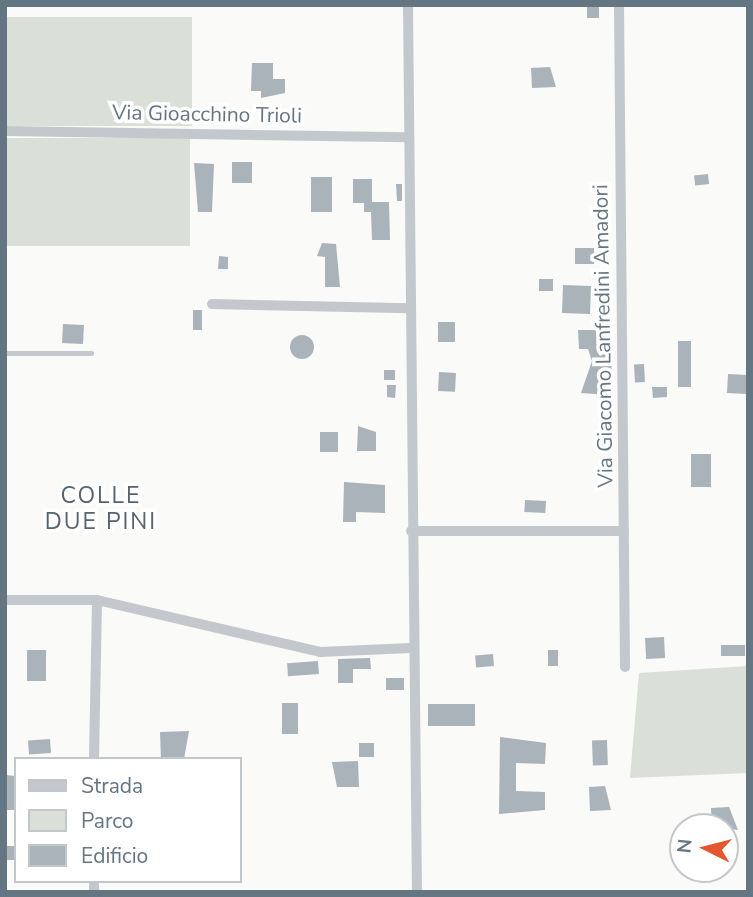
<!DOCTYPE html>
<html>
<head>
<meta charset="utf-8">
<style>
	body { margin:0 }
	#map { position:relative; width:753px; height:897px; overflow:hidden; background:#fafaf8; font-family:"Nunito Sans",sans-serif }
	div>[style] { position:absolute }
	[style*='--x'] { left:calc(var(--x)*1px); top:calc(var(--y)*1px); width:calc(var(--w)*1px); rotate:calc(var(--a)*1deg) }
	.green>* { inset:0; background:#dadfd7; transform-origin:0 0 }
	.building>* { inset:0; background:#aab3b9; transform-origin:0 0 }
	.round { border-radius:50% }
	.service>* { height:5px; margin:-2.5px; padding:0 2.5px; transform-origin:2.5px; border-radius:2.5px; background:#c3c8cc }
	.minor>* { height:10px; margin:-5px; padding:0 5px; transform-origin:5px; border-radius:5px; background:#c3c8cc }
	span { translate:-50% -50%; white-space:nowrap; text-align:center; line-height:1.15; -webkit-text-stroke:7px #fff; paint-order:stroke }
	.street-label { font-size:21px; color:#657683 }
	.neighbourhood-label { font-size:23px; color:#57646e; letter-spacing:2px }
	.frame { position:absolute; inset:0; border:7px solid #657683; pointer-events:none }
	.legend { position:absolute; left:14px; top:757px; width:228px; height:126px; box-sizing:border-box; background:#fff; border:2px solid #c1c8cd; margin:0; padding:9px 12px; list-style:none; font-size:21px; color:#657683 }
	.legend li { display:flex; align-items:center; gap:14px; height:35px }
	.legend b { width:35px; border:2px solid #c1c8cd }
	.north { position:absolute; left:669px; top:813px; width:70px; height:70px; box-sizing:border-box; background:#fff; border:2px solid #c1c8cd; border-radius:50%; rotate:276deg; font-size:19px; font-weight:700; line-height:28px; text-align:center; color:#657683 }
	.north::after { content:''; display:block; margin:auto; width:24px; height:32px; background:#e4572e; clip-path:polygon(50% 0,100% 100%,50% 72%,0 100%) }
</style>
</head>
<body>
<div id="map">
	<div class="green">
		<i style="left:5px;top:17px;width:187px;height:109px"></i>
		<i style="left:5px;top:138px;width:185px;height:108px"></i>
		<i style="clip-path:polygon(748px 666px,748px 773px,630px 778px,639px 673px)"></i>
	</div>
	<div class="building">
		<i style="left:587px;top:5px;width:12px;height:13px"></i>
		<i style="clip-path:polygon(252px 63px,273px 63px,273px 79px,285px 79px,285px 93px,261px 98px,261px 91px,251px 91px)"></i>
		<i style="clip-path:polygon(550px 67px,556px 87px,532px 88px,531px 68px)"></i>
		<i style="left:232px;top:162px;width:20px;height:21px"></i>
		<i style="clip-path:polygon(194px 163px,214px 164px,212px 212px,198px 212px)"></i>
		<i style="left:708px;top:174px;width:10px;height:14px;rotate:84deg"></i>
		<i style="left:311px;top:177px;width:21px;height:35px"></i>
		<i style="clip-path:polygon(353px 179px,372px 179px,372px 202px,389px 202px,390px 240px,372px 240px,371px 212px,364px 212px,364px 203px,353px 203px)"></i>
		<i style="clip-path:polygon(396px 184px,402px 184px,402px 201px,397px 201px)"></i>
		<i style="clip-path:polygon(322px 243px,336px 244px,340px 287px,325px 287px,325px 257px,317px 256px)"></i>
		<i style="left:575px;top:248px;width:19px;height:16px"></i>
		<i style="clip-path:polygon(219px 256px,228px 257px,228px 269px,218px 269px)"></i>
		<i style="left:539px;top:279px;width:14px;height:12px"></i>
		<i style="left:563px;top:285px;width:28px;height:28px;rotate:2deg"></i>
		<i style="left:193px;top:310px;width:9px;height:20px"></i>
		<i style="left:438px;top:322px;width:17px;height:20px"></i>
		<i style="left:63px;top:324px;width:21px;height:19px;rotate:3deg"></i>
		<i style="clip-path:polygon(578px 330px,603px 330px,603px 354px,612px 355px,610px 395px,581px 393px,592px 361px,588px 349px,579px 349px)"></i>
		<i class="round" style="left:290px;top:335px;width:24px;height:24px"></i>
		<i style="left:678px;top:341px;width:13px;height:46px"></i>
		<i style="left:644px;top:364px;width:18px;height:10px;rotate:87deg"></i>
		<i style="left:384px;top:370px;width:11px;height:10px"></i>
		<i style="left:439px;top:372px;width:17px;height:19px;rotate:3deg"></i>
		<i style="left:728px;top:374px;width:20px;height:19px;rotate:3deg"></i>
		<i style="clip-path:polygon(387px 385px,396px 385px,395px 398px,387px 397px)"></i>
		<i style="clip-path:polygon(652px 387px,667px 387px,667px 397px,653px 398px)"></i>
		<i style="clip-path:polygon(358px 426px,376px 432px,376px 451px,357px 451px)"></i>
		<i style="left:320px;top:432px;width:18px;height:20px"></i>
		<i style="left:711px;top:454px;width:33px;height:20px;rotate:90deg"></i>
		<i style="clip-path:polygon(344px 482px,385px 485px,385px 513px,356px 512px,356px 522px,343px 522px)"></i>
		<i style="left:525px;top:500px;width:21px;height:12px;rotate:3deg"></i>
		<i style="left:664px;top:637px;width:21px;height:19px;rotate:87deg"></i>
		<i style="left:745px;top:645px;width:11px;height:24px;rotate:90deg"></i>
		<i style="left:27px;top:650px;width:19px;height:31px"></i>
		<i style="left:548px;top:650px;width:10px;height:16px"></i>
		<i style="left:493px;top:654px;width:12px;height:18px;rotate:85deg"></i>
		<i style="clip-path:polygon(370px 658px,371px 669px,353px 669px,353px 683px,338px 683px,338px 659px)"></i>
		<i style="left:318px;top:661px;width:13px;height:31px;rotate:86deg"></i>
		<i style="left:386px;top:678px;width:18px;height:12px"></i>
		<i style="left:282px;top:703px;width:16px;height:31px"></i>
		<i style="left:475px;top:704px;width:22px;height:47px;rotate:90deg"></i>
		<i style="clip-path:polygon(189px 731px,184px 759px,161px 759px,160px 732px)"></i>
		<i style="clip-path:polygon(500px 737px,546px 743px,545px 764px,516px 763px,516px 791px,545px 792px,545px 810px,499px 814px)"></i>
		<i style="left:50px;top:739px;width:14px;height:22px;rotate:86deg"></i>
		<i style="left:607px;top:740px;width:25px;height:15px;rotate:88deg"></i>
		<i style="left:359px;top:743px;width:15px;height:14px"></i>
		<i style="clip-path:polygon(358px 761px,359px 787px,337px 787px,332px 762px)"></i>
		<i style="clip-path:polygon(5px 775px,16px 776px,16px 810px,7px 810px)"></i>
		<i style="clip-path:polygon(605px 786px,611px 810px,590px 811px,589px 787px)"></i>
		<i style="clip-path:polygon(729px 807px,738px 830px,712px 827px,711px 808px)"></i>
		<i style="left:16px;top:846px;width:14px;height:10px;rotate:90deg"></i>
	</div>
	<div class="service">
		<i style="--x:5;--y:353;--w:86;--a:0"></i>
	</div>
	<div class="minor">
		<i style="--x:408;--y:5;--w:887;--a:89.42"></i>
		<i style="--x:619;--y:5;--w:662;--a:89.48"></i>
		<i style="--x:5;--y:131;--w:403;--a:0.9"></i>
		<i style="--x:212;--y:304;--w:198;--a:1.2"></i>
		<i style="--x:411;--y:531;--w:213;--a:0"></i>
		<i style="--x:5;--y:600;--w:92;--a:0"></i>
		<i style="--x:97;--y:600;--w:229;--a:13.1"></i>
		<i style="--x:320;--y:652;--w:91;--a:-2.5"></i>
		<i style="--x:94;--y:759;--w:159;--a:-88.9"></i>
		<i style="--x:94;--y:881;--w:11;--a:90"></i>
	</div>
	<div class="street-label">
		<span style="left:207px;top:114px;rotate:1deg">Via Gioacchino Trioli</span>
		<span style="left:603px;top:336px;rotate:-91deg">Via Giacomo Lanfredini Amadori</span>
	</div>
	<div class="neighbourhood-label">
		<span style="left:101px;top:509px">COLLE<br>DUE PINI</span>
	</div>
	<div class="frame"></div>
	<ul class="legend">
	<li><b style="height:9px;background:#c3c8cc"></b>Strada</li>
	<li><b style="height:19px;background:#dadfd7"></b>Parco</li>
	<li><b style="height:19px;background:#aab3b9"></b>Edificio</li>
	</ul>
	<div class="north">N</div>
</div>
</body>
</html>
